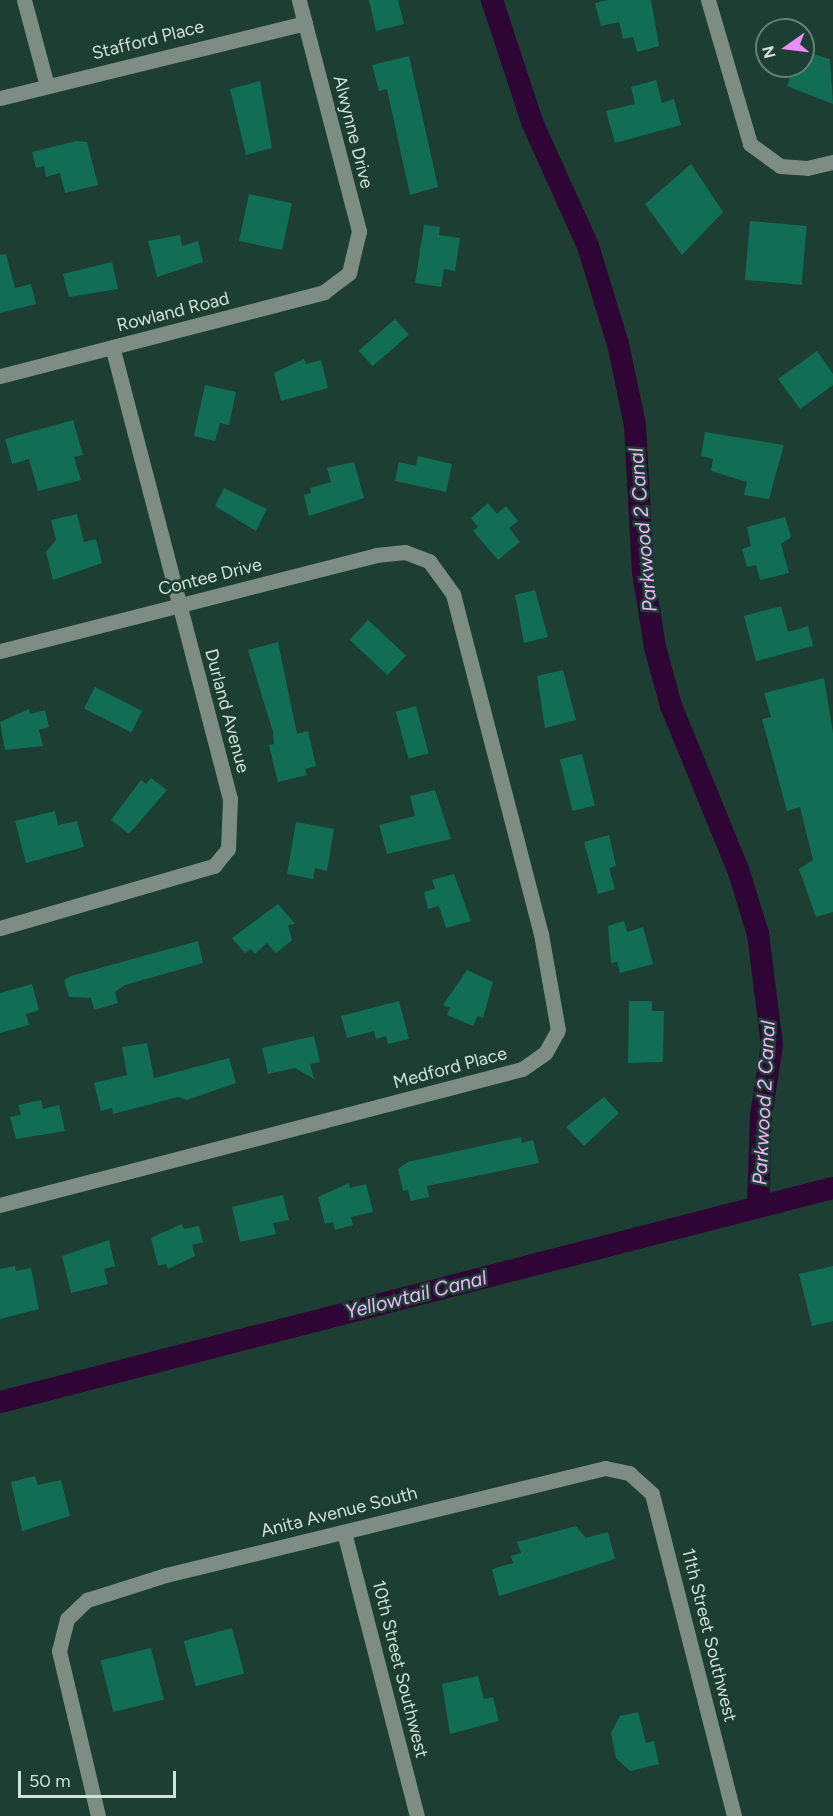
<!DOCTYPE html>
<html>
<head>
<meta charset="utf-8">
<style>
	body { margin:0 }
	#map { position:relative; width:833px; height:1816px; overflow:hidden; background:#1d3e32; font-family:Figtree,sans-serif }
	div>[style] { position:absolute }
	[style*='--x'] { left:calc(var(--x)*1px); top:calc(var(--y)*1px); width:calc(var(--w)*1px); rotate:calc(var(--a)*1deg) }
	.canal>* { height:22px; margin:-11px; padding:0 11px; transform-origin:11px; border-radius:11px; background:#2e0534 }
	.building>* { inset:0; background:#116e54; transform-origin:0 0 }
	.minor>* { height:15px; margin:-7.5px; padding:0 7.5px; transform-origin:7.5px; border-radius:7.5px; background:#7d8c85 }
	span { translate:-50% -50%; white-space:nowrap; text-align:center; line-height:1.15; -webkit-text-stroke:5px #1d3e32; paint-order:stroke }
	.street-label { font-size:18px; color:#cfe1d9 }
	.water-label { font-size:20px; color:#f4b3fd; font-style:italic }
	.north { position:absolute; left:755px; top:18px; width:60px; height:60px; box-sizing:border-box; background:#1d3e32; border:2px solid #647f75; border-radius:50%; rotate:256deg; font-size:16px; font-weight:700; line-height:24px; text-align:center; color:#cfe1d9 }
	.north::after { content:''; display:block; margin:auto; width:21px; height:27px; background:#ec8cfa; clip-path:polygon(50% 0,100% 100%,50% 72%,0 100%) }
	.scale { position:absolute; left:18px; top:1771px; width:158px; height:27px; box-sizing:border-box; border:3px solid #cfe1d9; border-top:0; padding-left:8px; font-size:18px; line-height:21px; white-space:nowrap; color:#cfe1d9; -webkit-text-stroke:4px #1d3e32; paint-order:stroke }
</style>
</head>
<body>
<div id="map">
	<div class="canal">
		<i style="--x:492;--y:0;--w:128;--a:71.8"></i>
		<i style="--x:532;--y:122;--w:136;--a:65.7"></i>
		<i style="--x:588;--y:246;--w:102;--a:73"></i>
		<i style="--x:618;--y:344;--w:83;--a:78.1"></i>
		<i style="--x:635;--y:425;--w:147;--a:86.9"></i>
		<i style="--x:643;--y:572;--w:76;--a:80.9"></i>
		<i style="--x:655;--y:647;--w:61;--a:74.8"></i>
		<i style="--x:671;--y:706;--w:176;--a:67.7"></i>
		<i style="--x:738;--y:869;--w:68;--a:72.9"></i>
		<i style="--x:758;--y:934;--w:112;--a:82.8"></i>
		<i style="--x:772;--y:1045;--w:71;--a:98.9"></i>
		<i style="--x:761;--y:1115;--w:92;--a:91.9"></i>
		<i style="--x:0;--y:1402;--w:860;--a:-14.41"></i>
	</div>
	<div class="building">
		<i style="clip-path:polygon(369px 0,398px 0,404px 24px,376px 31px)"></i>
		<i style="clip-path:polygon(608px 0,651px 0,659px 46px,637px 52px,633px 37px,623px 39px,619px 22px,601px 26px,595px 3px)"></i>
		<i style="clip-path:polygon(813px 54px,830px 59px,833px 104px,787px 86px,793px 66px,810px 65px)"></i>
		<i style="clip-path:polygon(409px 56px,438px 187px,410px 195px,387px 89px,379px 91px,372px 65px)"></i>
		<i style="clip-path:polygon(656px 80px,662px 103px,674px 99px,681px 125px,615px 143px,606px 111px,635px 104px,631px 87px)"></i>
		<i style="clip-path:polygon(260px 81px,272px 148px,246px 155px,230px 89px)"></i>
		<i style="clip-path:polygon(76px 141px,87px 142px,98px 185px,65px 193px,60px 173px,46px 177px,44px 166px,36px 168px,32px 152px)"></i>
		<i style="clip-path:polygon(691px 164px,723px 212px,682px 255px,645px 204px)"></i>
		<i style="left:249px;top:194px;width:44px;height:48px;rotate:12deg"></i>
		<i style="left:750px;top:221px;width:57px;height:59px;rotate:5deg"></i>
		<i style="clip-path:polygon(424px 225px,440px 227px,439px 235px,460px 238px,455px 271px,444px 269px,441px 287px,415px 283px)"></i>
		<i style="clip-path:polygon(180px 235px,182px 246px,198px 241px,203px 262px,157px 277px,148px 241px)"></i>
		<i style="clip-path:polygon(6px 254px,15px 288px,31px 284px,36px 304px,0 313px,0 255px)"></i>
		<i style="clip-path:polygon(112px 262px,118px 289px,69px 297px,63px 274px)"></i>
		<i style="left:395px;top:319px;width:21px;height:48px;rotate:49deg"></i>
		<i style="clip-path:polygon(817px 351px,833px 374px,833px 385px,800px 409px,778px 379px)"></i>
		<i style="clip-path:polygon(304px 359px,306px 364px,321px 360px,328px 388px,281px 401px,274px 373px)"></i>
		<i style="clip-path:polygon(205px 385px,236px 392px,229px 425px,220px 423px,215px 441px,194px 436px)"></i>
		<i style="clip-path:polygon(73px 420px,83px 455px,74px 457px,81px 480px,38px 491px,29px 459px,12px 464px,5px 439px)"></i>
		<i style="clip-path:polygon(705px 432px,784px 445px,769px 499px,744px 495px,747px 482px,711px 471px,713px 459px,701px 456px)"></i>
		<i style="clip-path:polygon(418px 456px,452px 464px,446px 492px,395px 481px,399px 462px,416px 466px)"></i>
		<i style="clip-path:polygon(354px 462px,364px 498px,309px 516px,304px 495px,311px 493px,310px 488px,331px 482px,327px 468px)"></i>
		<i style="clip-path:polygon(224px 488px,267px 509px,256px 531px,215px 506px)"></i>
		<i style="clip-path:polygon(488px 503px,497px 514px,506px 506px,518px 521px,509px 528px,520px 542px,498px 560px,473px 531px,478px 527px,471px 518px)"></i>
		<i style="clip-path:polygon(77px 514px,84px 542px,96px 539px,102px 563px,53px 580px,46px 552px,56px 540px,51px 520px)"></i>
		<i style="clip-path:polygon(785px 517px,791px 537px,781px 544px,789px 573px,760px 580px,756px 565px,747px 567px,742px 549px,751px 546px,747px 527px)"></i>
		<i style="clip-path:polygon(535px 590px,548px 637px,524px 643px,515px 595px)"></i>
		<i style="clip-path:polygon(781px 606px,788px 632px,808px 626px,813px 646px,756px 661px,744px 616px)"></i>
		<i style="left:368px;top:620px;width:52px;height:27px;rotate:43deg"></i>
		<i style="clip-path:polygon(278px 642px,297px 734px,308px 731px,316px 766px,305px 769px,307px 775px,278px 782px,269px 745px,274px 744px,273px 732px,248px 650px)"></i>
		<i style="clip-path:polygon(563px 670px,576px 720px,545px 728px,537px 676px)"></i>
		<i style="clip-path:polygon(824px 678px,833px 733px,833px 912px,816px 917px,799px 869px,813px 860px,800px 807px,787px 811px,762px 719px,771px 717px,764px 693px)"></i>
		<i style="left:95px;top:687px;width:53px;height:24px;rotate:27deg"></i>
		<i style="left:416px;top:706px;width:49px;height:21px;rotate:75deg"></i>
		<i style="clip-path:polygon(29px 709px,30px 714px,45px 710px,49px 727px,39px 730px,43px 746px,5px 750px,0 722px)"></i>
		<i style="left:582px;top:754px;width:53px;height:23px;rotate:76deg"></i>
		<i style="clip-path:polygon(151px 778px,167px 790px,129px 834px,111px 820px,141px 780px,146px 784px)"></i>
		<i style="clip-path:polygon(435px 790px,451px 839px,387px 854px,379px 825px,415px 816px,410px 796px)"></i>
		<i style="clip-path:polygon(55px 811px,58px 825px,77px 821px,84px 847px,26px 863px,15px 821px)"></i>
		<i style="clip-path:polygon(296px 822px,334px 829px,327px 871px,315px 868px,313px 879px,287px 874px)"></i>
		<i style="clip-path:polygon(609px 835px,616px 866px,609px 868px,615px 889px,598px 894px,584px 842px)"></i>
		<i style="clip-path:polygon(454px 874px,471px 921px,446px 928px,439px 906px,428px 909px,424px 892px,435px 889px,432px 880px)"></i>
		<i style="clip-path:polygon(278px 904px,295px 924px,288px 925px,292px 940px,276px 953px,267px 943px,255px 954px,251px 949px,245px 953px,232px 938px)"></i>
		<i style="clip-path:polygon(624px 921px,627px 932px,643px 927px,653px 964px,620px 973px,617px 962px,611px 963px,608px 926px)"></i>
		<i style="clip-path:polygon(198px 941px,203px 963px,125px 985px,115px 992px,118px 1003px,94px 1010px,91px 998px,69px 997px,64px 980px,71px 976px)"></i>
		<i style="clip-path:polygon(467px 970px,493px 982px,483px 1018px,478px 1016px,473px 1026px,447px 1015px,450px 1008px,443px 1005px)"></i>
		<i style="clip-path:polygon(32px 984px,39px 1010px,26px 1014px,29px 1025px,0 1033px,0 993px)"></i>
		<i style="clip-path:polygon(399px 1001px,409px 1039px,388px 1044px,386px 1036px,376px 1039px,374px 1031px,347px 1038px,341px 1016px)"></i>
		<i style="clip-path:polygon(629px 1001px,652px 1001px,652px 1011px,664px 1011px,663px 1062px,628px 1063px)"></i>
		<i style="clip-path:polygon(314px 1036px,320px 1062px,310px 1064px,314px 1079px,295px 1068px,268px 1074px,262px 1048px)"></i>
		<i style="clip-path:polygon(147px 1043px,154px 1078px,229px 1058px,236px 1083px,187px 1100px,178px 1097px,113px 1114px,112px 1108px,101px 1111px,94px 1083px,127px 1075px,122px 1047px)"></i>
		<i style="clip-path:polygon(604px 1097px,619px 1113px,584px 1146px,566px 1127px)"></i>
		<i style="clip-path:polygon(41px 1100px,43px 1109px,59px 1105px,65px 1131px,16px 1139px,10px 1117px,21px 1115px,18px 1105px)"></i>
		<i style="clip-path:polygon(521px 1137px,522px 1143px,533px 1140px,539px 1163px,427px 1186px,429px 1197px,411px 1201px,408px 1190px,403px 1191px,398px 1169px,408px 1162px)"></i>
		<i style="clip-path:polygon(349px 1183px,350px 1188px,366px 1184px,373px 1212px,351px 1217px,353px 1225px,335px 1230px,333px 1222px,325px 1224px,318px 1197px)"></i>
		<i style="clip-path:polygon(283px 1195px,289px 1220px,273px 1223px,276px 1234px,240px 1242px,232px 1207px)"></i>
		<i style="clip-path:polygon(182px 1224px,184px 1229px,199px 1226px,203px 1242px,192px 1245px,195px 1256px,168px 1269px,166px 1264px,158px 1266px,151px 1238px)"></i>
		<i style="clip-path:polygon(109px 1240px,115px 1266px,104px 1269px,108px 1284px,71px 1293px,62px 1256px)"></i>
		<i style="clip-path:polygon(15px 1266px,16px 1271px,31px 1268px,39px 1309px,0 1319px,0 1269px)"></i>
		<i style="clip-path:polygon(833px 1266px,833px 1321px,812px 1326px,799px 1274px)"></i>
		<i style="clip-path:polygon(35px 1476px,38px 1485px,61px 1480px,70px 1516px,22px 1531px,11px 1482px)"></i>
		<i style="clip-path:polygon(576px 1526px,586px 1538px,608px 1532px,615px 1559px,499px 1596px,492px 1569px,513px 1563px,511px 1556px,521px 1553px,517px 1542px)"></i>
		<i style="left:232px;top:1628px;width:47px;height:50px;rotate:75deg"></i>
		<i style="left:151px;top:1648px;width:53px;height:52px;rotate:76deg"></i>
		<i style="clip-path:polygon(478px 1676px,484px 1699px,493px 1697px,499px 1721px,450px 1734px,442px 1684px)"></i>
		<i style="clip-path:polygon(638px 1712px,646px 1743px,654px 1741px,659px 1764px,630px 1771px,616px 1758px,611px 1733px,620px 1716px)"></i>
	</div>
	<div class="minor">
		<i style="--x:24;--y:0;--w:89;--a:75"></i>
		<i style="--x:708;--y:0;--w:150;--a:73.7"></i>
		<i style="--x:750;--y:144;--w:37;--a:36"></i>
		<i style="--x:780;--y:166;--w:27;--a:4"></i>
		<i style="--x:807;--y:168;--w:27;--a:-13"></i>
		<i style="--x:0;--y:98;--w:314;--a:-13.8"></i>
		<i style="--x:0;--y:376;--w:335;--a:-14.5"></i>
		<i style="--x:324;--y:292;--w:31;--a:-37"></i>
		<i style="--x:349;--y:273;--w:43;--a:-76.6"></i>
		<i style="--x:359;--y:231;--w:239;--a:-104.6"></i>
		<i style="--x:0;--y:651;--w:388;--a:-14.3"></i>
		<i style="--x:376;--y:555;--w:29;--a:-6"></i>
		<i style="--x:405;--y:552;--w:26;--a:21"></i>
		<i style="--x:429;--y:561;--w:41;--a:54"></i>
		<i style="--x:453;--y:594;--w:351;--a:75.5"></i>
		<i style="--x:541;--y:934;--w:97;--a:80"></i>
		<i style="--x:558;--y:1030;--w:26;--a:119"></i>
		<i style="--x:545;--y:1053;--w:28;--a:145"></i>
		<i style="--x:522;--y:1069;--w:539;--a:165.4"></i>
		<i style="--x:0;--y:928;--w:223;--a:-16.2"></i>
		<i style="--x:214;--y:866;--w:22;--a:-51"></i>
		<i style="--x:228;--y:849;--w:50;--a:-87.7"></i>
		<i style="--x:230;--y:799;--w:467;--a:-104.6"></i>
		<i style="--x:344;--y:1532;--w:293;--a:75.6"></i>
		<i style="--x:98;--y:1816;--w:170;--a:-103.3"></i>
		<i style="--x:59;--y:1651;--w:33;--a:-76"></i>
		<i style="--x:67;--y:1619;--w:28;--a:-44"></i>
		<i style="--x:87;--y:1600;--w:83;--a:-17.6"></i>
		<i style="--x:166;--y:1575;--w:452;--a:-13.7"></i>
		<i style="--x:605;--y:1468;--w:25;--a:12"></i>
		<i style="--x:629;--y:1473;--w:31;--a:42"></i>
		<i style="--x:652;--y:1494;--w:332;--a:75.7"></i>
	</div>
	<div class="street-label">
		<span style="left:148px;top:40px;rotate:-14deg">Stafford Place</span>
		<span style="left:353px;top:132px;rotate:76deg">Alwynne Drive</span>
		<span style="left:173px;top:312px;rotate:-14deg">Rowland Road</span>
		<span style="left:210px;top:577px;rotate:-14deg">Contee Drive</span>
		<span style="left:227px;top:711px;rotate:75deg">Durland Avenue</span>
		<span style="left:450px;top:1068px;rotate:-15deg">Medford Place</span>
		<span style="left:339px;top:1512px;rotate:-14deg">Anita Avenue South</span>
		<span style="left:709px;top:1635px;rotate:76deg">11th Street Southwest</span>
		<span style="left:400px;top:1669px;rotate:76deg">10th Street Southwest</span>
	</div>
	<div class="water-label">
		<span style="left:643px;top:530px;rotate:-95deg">Parkwood 2 Canal</span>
		<span style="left:764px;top:1103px;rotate:-87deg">Parkwood 2 Canal</span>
		<span style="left:416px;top:1295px;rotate:-14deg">Yellowtail Canal</span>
	</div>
	<div class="north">N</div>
	<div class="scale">50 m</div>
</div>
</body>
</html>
